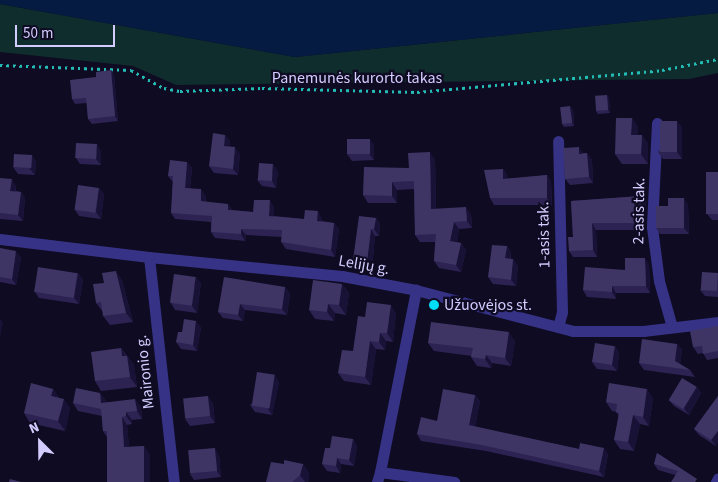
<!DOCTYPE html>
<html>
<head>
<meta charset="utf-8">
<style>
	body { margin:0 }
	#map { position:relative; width:718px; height:482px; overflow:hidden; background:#0f0b22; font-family:"Source Sans 3",sans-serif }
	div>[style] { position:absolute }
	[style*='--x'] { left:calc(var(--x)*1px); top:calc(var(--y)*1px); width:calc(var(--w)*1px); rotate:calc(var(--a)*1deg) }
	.green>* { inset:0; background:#0e2d2c }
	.water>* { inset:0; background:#051b42 }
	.path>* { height:2.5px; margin-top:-1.25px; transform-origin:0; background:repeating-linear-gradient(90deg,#23bdb5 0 2.5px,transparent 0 6.5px) }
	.street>* { height:11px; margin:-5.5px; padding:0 5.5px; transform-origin:5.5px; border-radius:5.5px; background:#363286 }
	.wall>* { inset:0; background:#2d2352 }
	.shaded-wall>* { inset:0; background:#191237 }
	.building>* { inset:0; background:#3e3565; transform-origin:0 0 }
	.dots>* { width:14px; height:14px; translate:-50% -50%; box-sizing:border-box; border:2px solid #0f0b22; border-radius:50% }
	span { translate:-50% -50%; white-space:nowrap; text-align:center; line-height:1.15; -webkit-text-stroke:4.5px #0f0b22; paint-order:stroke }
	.street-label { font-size:16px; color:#d3cdff }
	.poi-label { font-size:16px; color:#d3cdff }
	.left { translate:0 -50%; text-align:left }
	.north { position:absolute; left:15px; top:417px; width:50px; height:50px; -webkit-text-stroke:4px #0f0b22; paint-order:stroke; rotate:337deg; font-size:14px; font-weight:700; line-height:20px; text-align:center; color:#d3cdff }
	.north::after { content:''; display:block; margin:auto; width:18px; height:22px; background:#d3cdff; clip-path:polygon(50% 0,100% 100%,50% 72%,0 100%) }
	.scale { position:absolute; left:15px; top:25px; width:100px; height:22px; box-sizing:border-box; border:2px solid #d3cdff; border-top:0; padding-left:6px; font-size:15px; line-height:18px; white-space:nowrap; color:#d3cdff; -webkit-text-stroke:4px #0f0b22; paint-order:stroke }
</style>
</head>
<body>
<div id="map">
	<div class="green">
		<i style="clip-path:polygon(0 4px,295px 57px,718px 13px,718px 73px,689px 79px,176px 85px,133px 66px,0 52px)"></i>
	</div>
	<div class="water">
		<i style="clip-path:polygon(0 0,718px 0,718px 13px,295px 57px,0 4px)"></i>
	</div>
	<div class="path">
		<i style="--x:0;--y:65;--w:131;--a:2.2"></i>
		<i style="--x:131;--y:70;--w:38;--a:29"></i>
		<i style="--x:164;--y:88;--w:16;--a:11"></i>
		<i style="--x:180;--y:91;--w:82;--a:-2.1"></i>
		<i style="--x:262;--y:88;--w:155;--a:1.5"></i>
		<i style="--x:417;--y:92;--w:246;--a:-5.1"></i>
		<i style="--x:662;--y:70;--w:57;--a:-11.1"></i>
	</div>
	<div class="street">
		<i style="--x:657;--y:123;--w:104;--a:92.8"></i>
		<i style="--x:652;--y:227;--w:54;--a:82.6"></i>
		<i style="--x:659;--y:281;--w:48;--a:74.2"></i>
		<i style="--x:0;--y:239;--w:150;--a:6.9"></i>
		<i style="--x:149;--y:257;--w:194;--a:5.6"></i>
		<i style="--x:342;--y:276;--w:75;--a:10.7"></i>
		<i style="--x:416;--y:290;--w:162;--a:14.6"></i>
		<i style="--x:573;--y:331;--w:70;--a:0"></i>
		<i style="--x:643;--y:331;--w:76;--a:-6.8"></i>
		<i style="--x:149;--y:257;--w:226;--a:83.7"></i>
		<i style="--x:558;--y:327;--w:16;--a:-75"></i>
		<i style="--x:562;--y:312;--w:171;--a:-91.3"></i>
		<i style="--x:380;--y:472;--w:186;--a:-78.8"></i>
		<i style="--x:377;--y:482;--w:10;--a:-73"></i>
		<i style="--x:380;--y:472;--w:75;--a:7.7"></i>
		<i style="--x:716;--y:482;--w:4;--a:-63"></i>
	</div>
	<div class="wall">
		<i style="clip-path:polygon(111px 70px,114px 75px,118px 121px,92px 124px,88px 119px,87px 103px,75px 104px,72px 99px,96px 77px)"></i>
		<i style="clip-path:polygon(607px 95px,609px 98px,610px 113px,598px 114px,596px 111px)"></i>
		<i style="clip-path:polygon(573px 109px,574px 126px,564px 127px,562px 124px)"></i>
		<i style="clip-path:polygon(632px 118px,638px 127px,638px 135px,642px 135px,648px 144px,648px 164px,622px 164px,615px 154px)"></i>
		<i style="clip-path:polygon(682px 127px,682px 159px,663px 159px,658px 152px)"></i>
		<i style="clip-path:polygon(225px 135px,230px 141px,229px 146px,240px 154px,238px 175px,214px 173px,209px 166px)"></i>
		<i style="clip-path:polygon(374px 145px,374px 160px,352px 161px,347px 154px)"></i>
		<i style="clip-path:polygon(101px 151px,101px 165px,80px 164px,76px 158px)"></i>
		<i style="clip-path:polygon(583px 153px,587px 153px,592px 160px,593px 183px,570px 185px,565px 179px)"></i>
		<i style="clip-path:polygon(32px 155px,36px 162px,35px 175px,18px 174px,13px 167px)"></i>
		<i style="clip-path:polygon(435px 159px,436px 209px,471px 214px,472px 228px,459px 229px,457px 242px,461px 243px,466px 250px,461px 272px,439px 268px,434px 261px,435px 242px,420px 242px,415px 235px,414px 189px,397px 190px,397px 203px,368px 203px,363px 195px,409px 168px)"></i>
		<i style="clip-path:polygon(187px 162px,192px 168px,190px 188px,206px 196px,206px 202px,233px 210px,253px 212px,274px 207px,274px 216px,304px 219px,322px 218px,322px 221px,334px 223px,339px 229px,335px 257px,286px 249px,281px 242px,282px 237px,246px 235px,245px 241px,215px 238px,211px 232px,211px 222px,175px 219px,171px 213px,173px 182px,168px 176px)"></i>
		<i style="clip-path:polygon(503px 169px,507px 175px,507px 179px,547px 175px,551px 182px,552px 205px,494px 205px,490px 198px)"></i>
		<i style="clip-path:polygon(278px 171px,276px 188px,262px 186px,257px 180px)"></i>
		<i style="clip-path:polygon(718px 172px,718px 220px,712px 220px,707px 214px)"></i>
		<i style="clip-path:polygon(0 178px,16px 186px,16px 191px,21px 192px,25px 198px,23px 221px,0 219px)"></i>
		<i style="clip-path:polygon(99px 188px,104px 194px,101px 219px,79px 216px,75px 210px)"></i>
		<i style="clip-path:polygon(641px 196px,646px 202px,645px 230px,596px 230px,597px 257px,573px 257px,569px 251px,573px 237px,571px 201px)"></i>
		<i style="clip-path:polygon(688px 204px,689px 234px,660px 234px,656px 228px,668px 206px)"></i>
		<i style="clip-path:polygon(376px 218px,380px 224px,379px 236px,375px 236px,372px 268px,357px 267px,353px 260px)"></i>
		<i style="clip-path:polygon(507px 246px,511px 253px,511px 259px,513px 259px,518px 266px,516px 286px,493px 284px,488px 277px)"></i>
		<i style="clip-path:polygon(0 248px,21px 257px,16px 285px,0 282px)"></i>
		<i style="clip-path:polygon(649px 264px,650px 293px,616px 293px,616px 299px,587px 297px,583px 290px,625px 270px)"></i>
		<i style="clip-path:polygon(78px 273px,83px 280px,79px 304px,39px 298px,35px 292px)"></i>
		<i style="clip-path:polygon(718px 273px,718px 297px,705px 296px,700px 290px)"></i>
		<i style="clip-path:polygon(122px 280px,133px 322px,110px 325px,103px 316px,103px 312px,96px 303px,104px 283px)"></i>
		<i style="clip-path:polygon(201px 283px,197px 313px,175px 310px,171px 303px)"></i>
		<i style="clip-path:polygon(342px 284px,349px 293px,346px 315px,335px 313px,334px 321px,315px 319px,309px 310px)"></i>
		<i style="clip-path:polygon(285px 287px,290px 294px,287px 315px,245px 310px,243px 321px,223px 318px,218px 312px)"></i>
		<i style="clip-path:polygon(396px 313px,393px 342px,386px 341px,385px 350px,376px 349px,371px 385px,344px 381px,338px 373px,353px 351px)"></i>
		<i style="clip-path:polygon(718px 326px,718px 358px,707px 360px,703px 353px,698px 354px,693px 347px)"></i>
		<i style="clip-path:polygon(201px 327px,197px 351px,181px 349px,176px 342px,182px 332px)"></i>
		<i style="clip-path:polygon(515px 341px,511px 366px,492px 363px,491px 368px,477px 366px,471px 357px,472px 356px,434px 351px,428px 343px)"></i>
		<i style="clip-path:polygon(677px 344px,682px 350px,680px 364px,690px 370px,695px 377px,644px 370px,639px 363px)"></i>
		<i style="clip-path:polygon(615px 346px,619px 353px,617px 371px,597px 369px,592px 362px)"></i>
		<i style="clip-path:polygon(121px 348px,134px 365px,137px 387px,101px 391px,95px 381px)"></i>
		<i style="clip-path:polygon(279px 382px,272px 415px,255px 412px,250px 405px)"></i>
		<i style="clip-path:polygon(697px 387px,701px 393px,689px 415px,674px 406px,669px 400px)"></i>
		<i style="clip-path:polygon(53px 389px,59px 398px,70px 408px,65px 431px,30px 423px,24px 413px)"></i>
		<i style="clip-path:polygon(100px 393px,106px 401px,106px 402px,141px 407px,142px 419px,132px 420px,132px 424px,127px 425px,129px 447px,144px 446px,150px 455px,150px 482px,107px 482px,107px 437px,103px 431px,102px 416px,78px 411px,73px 403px)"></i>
		<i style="clip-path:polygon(475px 395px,480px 401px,475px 427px,579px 449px,608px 454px,604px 477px,486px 451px,421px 441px,417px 434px)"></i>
		<i style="clip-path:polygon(718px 396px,716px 446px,699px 435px,694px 429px)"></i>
		<i style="clip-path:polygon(653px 398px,649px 426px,640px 424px,634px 451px,620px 449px,614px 440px,619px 416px,616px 412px,612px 411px,606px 402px)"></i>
		<i style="clip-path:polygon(213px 403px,215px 423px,190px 426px,185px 419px)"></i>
		<i style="clip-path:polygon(353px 439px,357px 446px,354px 466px,341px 464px,340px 473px,327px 471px,322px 464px,330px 448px)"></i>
		<i style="clip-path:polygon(657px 453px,697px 479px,675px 475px,658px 470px,654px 464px)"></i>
		<i style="clip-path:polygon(219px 455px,221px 477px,194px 480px,190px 474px)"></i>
		<i style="clip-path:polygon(284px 464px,303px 464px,309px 473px,308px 482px,266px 482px)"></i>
	</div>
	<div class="shaded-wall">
		<i style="clip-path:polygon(111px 70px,114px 75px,118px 121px,115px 116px)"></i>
		<i style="clip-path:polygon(607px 95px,609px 98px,610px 113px,608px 110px)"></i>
		<i style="clip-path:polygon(570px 106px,573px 109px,574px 126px,572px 123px)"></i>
		<i style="clip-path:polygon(632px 118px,638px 127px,638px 144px,631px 135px)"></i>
		<i style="clip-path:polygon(677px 121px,682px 127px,682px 159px,677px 152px)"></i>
		<i style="clip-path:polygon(225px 135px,230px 141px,228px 152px,224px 146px)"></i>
		<i style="clip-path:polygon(642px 135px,648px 144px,648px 164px,641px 154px)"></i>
		<i style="clip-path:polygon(370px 139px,374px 145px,374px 160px,369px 154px)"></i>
		<i style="clip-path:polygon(97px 144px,101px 151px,101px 165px,96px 159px)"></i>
		<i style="clip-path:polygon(235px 147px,240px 154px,238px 175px,233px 169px)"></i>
		<i style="clip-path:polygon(579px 147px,583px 153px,579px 154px)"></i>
		<i style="clip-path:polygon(430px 152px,435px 159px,436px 217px,431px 209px)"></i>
		<i style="clip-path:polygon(587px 153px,592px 160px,593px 183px,589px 177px)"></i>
		<i style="clip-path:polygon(32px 155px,36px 162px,35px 175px,30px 169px)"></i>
		<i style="clip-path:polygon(187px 162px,192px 168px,189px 195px,185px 188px)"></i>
		<i style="clip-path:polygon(273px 164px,278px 171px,276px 188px,272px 181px)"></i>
		<i style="clip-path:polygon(503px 169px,507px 175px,508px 185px,503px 179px)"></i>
		<i style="clip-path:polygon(547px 175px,551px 182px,552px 205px,547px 198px)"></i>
		<i style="clip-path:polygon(12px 179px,16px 186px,15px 197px,10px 191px)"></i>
		<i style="clip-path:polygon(392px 182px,397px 190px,397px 203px,392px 196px)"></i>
		<i style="clip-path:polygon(99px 188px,104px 194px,101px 219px,96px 212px)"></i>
		<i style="clip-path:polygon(201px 189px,206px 196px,205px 208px,201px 201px)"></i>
		<i style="clip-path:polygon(21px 192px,25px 198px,23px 221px,18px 215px)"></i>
		<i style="clip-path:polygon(641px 196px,646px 202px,645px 230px,640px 223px)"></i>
		<i style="clip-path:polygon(684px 198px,688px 204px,689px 234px,684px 228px)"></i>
		<i style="clip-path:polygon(270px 200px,274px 207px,274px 222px,269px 216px)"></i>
		<i style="clip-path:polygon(228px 204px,233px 210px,228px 210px)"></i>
		<i style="clip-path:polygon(466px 207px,471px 214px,472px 228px,467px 221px)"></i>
		<i style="clip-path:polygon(318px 211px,322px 218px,321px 227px,317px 221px)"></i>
		<i style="clip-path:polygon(376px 218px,380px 224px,379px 236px,374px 229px)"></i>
		<i style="clip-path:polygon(454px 222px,459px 229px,456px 248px,450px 241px)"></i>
		<i style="clip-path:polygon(334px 223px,339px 229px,335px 257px,331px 250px)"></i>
		<i style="clip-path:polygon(592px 223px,596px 230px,597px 257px,593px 250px)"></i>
		<i style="clip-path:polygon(241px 229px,246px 235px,245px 241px,241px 234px)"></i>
		<i style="clip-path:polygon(371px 229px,375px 236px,372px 268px,367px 262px)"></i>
		<i style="clip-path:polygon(461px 243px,466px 250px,461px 272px,456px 265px)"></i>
		<i style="clip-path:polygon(507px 246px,511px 253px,510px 265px,505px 258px)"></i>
		<i style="clip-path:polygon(16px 251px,21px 257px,16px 285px,12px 279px)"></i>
		<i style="clip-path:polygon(645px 258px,649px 264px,650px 293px,646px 286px)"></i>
		<i style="clip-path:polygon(513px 259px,518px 266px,516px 286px,511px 280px)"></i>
		<i style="clip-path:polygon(116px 271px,122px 280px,133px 322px,126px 313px)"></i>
		<i style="clip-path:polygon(78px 273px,83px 280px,79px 304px,74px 298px)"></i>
		<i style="clip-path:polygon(196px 277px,201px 283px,197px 313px,192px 306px)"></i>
		<i style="clip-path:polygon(342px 284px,349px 293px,346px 315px,339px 305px)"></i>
		<i style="clip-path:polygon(612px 286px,616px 293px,616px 299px,612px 292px)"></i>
		<i style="clip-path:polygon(285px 287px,290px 294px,287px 315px,282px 309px)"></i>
		<i style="clip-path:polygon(240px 304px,245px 310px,243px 321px,238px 315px)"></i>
		<i style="clip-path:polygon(328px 304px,335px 313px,334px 321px,327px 312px)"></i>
		<i style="clip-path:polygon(391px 305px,396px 313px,393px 342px,387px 333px)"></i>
		<i style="clip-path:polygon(0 319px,3px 323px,0 337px)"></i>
		<i style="clip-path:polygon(196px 321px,201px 327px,197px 351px,193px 345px)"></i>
		<i style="clip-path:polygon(509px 332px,515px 341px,511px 366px,505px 358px)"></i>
		<i style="clip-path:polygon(380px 333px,386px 341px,385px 350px,379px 342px)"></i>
		<i style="clip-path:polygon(370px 341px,376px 349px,371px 385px,365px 377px)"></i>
		<i style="clip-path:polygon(677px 344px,682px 350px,680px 367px,675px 361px)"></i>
		<i style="clip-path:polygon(615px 346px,619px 353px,617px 371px,612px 365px)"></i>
		<i style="clip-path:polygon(121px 348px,127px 358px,122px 356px)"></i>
		<i style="clip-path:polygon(486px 355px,492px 363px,491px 368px,485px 359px)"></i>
		<i style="clip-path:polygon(127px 356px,134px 365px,137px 387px,130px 377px)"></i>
		<i style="clip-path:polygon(275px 375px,279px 382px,272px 415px,268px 409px)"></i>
		<i style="clip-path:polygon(697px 387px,701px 393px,689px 415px,684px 408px)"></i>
		<i style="clip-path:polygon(53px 389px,59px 398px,51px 396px)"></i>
		<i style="clip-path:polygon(647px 389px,653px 398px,649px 426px,643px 417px)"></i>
		<i style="clip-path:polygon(100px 393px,106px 401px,106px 411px,101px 403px)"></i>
		<i style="clip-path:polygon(475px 395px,480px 401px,474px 432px,469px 425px)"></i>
		<i style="clip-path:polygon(208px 396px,213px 403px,215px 423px,210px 416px)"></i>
		<i style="clip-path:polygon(64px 399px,70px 408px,65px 431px,58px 421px)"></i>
		<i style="clip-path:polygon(135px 399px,141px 407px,142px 419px,137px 411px)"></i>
		<i style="clip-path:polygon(126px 412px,132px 420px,132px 424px,126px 416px)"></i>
		<i style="clip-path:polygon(633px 415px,640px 424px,634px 451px,628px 442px)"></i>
		<i style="clip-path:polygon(122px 417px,127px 425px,130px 455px,124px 447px)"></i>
		<i style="clip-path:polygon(718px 431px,718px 443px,716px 446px,711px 440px)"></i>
		<i style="clip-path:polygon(353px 439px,357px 446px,354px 466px,349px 460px)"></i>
		<i style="clip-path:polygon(144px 446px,150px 455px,150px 482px,144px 482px)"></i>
		<i style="clip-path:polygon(215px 448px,219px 455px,221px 477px,217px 471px)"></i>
		<i style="clip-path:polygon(604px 448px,608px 454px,604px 477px,599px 471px)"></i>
		<i style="clip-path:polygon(337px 458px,341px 464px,340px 473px,336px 466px)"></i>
		<i style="clip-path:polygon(303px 464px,309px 473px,308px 482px,305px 482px,300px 475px)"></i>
	</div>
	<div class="building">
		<i style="clip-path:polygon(111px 70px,115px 116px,88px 119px,86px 98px,72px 99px,70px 80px,96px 77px,96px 72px)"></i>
		<i style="left:607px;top:95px;width:15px;height:12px;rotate:86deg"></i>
		<i style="left:570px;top:106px;width:17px;height:10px;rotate:83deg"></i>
		<i style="clip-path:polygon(616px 118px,632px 118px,631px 135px,642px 135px,641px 154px,615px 154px)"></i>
		<i style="left:660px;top:121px;width:17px;height:31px"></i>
		<i style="clip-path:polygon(213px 133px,225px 135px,224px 146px,235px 147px,233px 169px,209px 166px)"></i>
		<i style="left:347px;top:139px;width:23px;height:15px"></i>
		<i style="left:76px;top:143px;width:21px;height:15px;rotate:3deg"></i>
		<i style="clip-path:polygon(579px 147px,579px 154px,587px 153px,589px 177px,565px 179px,563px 148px)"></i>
		<i style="clip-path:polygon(430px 152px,431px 209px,466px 207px,467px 221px,454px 222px,450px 241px,461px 243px,456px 265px,434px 261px,436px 234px,415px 235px,414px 181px,392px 182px,392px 196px,363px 195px,364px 167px,409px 168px,408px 153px)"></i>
		<i style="left:14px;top:154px;width:18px;height:13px;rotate:3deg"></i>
		<i style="clip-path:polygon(170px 160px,187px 162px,185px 188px,201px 189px,201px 201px,228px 204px,228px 210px,253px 212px,254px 200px,270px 200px,269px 216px,304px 219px,305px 210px,318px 211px,317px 221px,334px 223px,331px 250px,281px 242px,282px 230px,241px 229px,241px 234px,211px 232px,212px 216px,171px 213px,173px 176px,168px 176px)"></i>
		<i style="left:259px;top:163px;width:14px;height:17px;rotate:4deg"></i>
		<i style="clip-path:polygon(503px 169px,503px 179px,547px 175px,547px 198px,490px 198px,484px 170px)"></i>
		<i style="left:706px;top:172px;width:12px;height:42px"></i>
		<i style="clip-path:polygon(0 178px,12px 179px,10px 191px,21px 192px,18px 215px,0 213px)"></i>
		<i style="left:78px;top:185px;width:21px;height:25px;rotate:8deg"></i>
		<i style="clip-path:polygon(641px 196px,640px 223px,592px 223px,593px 250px,569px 251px,568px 237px,573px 237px,571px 201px)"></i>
		<i style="clip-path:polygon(668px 198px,684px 198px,684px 228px,656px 228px,656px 206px,668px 206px)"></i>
		<i style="clip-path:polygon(359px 216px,376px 218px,374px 229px,371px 229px,367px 262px,353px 260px)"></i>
		<i style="clip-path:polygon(492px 245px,507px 246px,505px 258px,513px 259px,511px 280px,488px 277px)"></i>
		<i style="clip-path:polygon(0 248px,16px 251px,12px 279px,0 277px)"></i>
		<i style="clip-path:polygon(625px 258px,645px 258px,646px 286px,612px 286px,612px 292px,583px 290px,585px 267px,625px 270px)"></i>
		<i style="left:38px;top:267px;width:40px;height:25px;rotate:9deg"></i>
		<i style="clip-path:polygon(116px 271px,126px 313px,103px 316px,101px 302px,96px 303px,93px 284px,104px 283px,102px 273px)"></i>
		<i style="left:702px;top:272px;width:16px;height:18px;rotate:4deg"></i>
		<i style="left:174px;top:274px;width:22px;height:29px;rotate:8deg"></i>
		<i style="clip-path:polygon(224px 277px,285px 287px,282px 309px,240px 304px,238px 315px,218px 312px)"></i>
		<i style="clip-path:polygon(313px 280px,342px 284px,339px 305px,328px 304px,327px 312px,309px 310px)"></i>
		<i style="clip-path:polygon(367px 302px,391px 305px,387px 333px,380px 333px,379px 342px,370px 341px,365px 377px,338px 373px,342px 350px,353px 351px,358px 316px,365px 317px)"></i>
		<i style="clip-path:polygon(184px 319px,196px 321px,193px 345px,176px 342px,178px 332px,182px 332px)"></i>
		<i style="clip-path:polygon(431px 322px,509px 332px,505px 358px,486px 355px,485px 359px,471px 357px,473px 348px,428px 343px)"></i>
		<i style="clip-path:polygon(718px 326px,718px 351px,703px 354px,702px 346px,693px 347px,690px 331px)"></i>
		<i style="clip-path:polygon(642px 339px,677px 344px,675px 361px,690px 370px,639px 363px)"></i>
		<i style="left:595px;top:343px;width:20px;height:19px;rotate:9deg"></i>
		<i style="clip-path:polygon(121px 348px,122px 356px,127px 356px,130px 377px,95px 381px,91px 352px)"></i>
		<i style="left:257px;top:372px;width:18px;height:34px;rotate:9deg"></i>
		<i style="left:682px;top:378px;width:17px;height:26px;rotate:31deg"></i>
		<i style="clip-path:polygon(31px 383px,53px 389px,51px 396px,64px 399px,58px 421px,24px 413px)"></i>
		<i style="clip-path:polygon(609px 383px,647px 389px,643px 417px,633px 415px,628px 442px,614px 440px,619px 413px,616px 412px,617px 404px,606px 402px)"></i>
		<i style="clip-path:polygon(76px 388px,100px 393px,101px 403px,135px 399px,137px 411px,126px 412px,126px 416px,122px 417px,124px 447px,144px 446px,144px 482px,107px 482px,107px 431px,103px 431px,101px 409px,73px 403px)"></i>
		<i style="clip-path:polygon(443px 389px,475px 395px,469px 425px,579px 449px,580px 443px,604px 448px,599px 471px,482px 445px,417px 434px,421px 417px,437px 421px)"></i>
		<i style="left:208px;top:396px;width:20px;height:25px;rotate:84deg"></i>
		<i style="clip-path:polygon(718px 396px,718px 431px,711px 440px,694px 429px)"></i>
		<i style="clip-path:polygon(332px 436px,353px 439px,349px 460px,337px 458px,336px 466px,322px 464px,325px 448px,330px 448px)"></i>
		<i style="left:215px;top:448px;width:23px;height:27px;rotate:85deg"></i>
		<i style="clip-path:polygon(657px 453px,697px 479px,695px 482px,671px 482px,678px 471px,654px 464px)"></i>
		<i style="clip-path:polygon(284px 460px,303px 464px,300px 475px,292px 482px,266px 482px,271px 462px,284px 464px)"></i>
		<i style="clip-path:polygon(10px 479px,21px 482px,9px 482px)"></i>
	</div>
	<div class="dots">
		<i style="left:434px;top:305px;background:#00ddf8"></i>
	</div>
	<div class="street-label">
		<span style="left:357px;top:78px">Panemunės kurorto takas</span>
		<span style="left:639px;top:211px;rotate:-89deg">2-asis tak.</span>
		<span style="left:544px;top:235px;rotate:-91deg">1-asis tak.</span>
		<span style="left:364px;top:265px;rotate:10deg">Lelijų g.</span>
		<span style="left:145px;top:372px;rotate:-96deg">Maironio g.</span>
	</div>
	<div class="poi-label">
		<span class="left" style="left:444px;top:305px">Užuovėjos st.</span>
	</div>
	<div class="north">N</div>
	<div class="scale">50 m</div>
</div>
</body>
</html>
